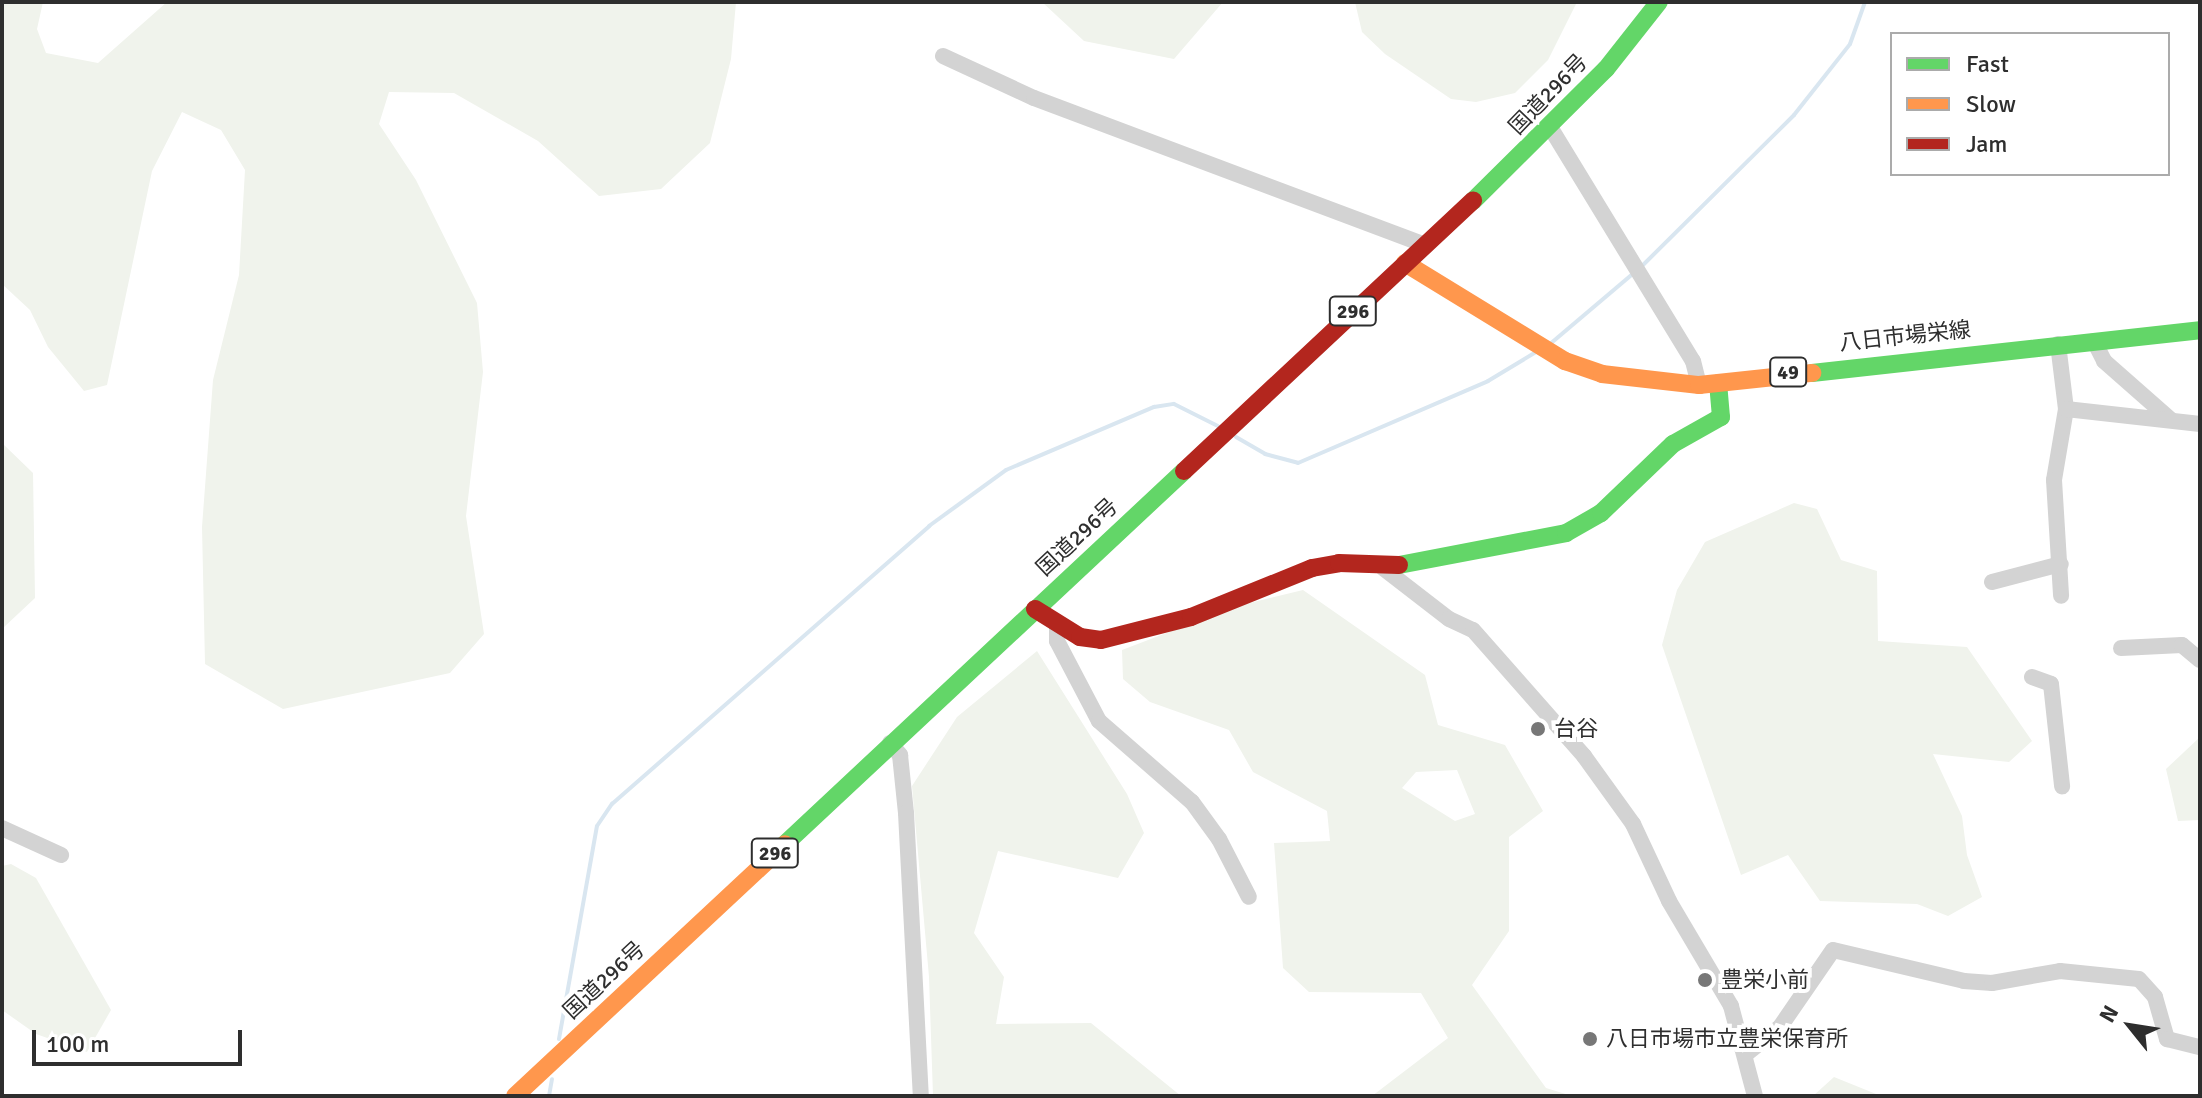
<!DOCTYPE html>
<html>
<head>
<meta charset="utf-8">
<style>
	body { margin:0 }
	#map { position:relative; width:2202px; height:1098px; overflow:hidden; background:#fff; font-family:Signika,"Noto Sans JP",sans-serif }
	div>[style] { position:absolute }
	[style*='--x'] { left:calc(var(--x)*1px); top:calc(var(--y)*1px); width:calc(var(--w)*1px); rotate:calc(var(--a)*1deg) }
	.green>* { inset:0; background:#f0f3ec }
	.stream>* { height:4px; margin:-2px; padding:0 2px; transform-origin:2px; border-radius:2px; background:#d9e6f0 }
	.street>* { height:16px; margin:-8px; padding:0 8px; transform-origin:8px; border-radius:8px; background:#d3d3d3 }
	.fast>* { height:18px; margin:-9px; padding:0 9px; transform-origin:9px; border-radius:9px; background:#63d668 }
	.slow>* { height:18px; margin:-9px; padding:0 9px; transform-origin:9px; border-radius:9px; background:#ff974d }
	.jam>* { height:18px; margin:-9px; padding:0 9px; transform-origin:9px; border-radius:9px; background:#b3261e }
	.dots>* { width:22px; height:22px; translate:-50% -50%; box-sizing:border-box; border:4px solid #fff; border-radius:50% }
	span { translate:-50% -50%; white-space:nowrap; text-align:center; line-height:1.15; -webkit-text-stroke:8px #fff; paint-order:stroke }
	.shield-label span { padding:2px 6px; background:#fff; border:2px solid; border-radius:6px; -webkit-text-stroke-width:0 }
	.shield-label { font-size:20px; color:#2e2e2e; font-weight:700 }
	.street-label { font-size:22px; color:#2e2e2e }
	.poi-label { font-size:22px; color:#2e2e2e }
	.left { translate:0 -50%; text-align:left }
	.frame { position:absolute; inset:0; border:4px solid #2e2e2e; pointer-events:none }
	.legend { position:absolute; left:1890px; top:32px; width:280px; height:144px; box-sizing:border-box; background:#fff; border:2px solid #ababab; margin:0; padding:10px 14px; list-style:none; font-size:24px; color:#2e2e2e }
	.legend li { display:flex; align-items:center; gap:16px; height:40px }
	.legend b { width:40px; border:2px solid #ababab }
	.north { position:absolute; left:2090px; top:986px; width:80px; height:80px; -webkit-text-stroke:6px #fff; paint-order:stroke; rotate:300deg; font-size:22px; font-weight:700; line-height:32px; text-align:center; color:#2e2e2e }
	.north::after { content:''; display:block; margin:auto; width:28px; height:36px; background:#2e2e2e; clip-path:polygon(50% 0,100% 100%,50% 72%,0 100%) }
	.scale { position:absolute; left:32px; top:1030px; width:210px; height:36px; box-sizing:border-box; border:4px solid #2e2e2e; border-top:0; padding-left:10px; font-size:24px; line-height:28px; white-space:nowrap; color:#2e2e2e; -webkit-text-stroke:6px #fff; paint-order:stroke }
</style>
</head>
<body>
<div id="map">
	<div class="green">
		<i style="clip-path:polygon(2px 2px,43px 2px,37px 29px,46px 53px,98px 63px,167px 2px,736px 2px,731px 59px,710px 143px,661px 189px,599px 196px,538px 141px,454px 93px,389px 92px,379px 124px,416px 180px,477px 303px,483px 372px,466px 516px,484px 634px,450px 673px,283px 709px,205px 664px,202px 527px,213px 380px,239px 275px,245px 170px,221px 130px,182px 112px,152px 171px,107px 385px,84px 391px,48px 347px,30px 310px,2px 284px)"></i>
		<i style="clip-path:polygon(1042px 2px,1223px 2px,1174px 59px,1084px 41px)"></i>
		<i style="clip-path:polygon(1355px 2px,1577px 2px,1548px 60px,1515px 93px,1476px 102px,1451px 99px,1385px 54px,1362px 32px)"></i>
		<i style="clip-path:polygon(2px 443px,33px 473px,35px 598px,2px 629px)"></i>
		<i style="clip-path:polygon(1794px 503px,1817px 509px,1841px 560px,1877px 571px,1878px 641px,1967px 647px,2032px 741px,2009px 762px,1933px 754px,1962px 816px,1967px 855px,1982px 897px,1948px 916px,1917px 904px,1820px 901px,1788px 855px,1741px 875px,1662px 645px,1677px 590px,1705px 542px)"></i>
		<i style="clip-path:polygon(evenodd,1303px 590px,1425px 675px,1438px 725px,1505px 745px,1543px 811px,1509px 837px,1509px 931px,1472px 985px,1546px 1088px,1572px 1096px,1372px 1096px,1448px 1038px,1421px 993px,1309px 992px,1283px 968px,1274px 843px,1330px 841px,1327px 811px,1253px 772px,1229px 730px,1150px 702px,1123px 679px,1122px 650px,1237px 606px,1303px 590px,1457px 770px,1475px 814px,1455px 821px,1402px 788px,1416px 772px,1457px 770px)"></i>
		<i style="clip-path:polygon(1037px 651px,1127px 794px,1144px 833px,1118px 878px,998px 851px,974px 933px,1004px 977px,996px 1024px,1091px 1023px,1181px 1096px,933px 1096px,929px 977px,912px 786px,957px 717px)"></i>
		<i style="clip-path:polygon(2200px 737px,2200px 820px,2178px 821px,2166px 769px)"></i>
		<i style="clip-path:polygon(11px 864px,36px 878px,111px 1010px,87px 1052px,36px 1034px,2px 1010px,2px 866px)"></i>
		<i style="clip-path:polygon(1834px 1077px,1881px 1096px,1813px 1096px)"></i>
	</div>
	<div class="stream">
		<i style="--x:1642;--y:266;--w:214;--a:-44.8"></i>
		<i style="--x:1794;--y:115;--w:90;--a:-51.7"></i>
		<i style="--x:1850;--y:44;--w:45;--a:-70.3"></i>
		<i style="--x:1550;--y:344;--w:111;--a:-40.3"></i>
		<i style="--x:1236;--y:437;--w:34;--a:30"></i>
		<i style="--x:1265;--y:454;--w:34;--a:15"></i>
		<i style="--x:1298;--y:463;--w:207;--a:-23.3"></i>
		<i style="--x:1488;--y:381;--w:56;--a:-31.1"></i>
		<i style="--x:559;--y:1039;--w:216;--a:-79.9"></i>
		<i style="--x:597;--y:826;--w:27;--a:-56"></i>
		<i style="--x:612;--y:804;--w:422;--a:-41.2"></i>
		<i style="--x:929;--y:526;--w:95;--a:-36"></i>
		<i style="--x:1006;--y:470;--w:161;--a:-23.1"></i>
		<i style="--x:1154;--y:407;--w:20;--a:-9"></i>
		<i style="--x:1174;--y:404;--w:49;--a:26.6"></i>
		<i style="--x:549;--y:1096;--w:17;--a:-80"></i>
	</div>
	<div class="street">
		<i style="--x:943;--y:56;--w:100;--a:24.8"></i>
		<i style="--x:1034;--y:98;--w:418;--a:20.6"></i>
		<i style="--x:1550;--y:127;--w:274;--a:58.6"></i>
		<i style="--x:1693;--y:361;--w:25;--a:76"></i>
		<i style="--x:2094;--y:341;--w:22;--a:63"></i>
		<i style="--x:2104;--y:361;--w:89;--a:41.4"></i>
		<i style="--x:2058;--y:344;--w:65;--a:83"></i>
		<i style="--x:2066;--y:409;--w:72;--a:99.6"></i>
		<i style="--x:2054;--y:480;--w:116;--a:86.5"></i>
		<i style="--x:2066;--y:409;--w:135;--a:6.4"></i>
		<i style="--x:1383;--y:568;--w:83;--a:37.7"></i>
		<i style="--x:1449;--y:619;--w:26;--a:25"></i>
		<i style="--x:1473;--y:630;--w:168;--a:48.6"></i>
		<i style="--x:1584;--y:756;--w:84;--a:54.2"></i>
		<i style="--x:1633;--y:824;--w:85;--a:64.9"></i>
		<i style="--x:1669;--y:901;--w:122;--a:59.4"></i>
		<i style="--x:1731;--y:1006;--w:93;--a:75.1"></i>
		<i style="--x:1992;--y:582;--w:71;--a:-14.6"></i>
		<i style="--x:1057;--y:624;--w:17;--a:90"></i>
		<i style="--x:1057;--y:641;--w:90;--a:62.3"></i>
		<i style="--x:1099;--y:721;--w:123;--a:41.1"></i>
		<i style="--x:1192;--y:802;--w:46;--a:53.9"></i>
		<i style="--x:1219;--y:839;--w:65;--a:62.7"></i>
		<i style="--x:2121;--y:648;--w:61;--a:-2.8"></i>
		<i style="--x:2182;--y:645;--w:23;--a:40"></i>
		<i style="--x:2032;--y:677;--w:20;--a:20"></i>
		<i style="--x:2051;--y:684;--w:103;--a:83.8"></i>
		<i style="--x:890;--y:743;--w:16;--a:50"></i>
		<i style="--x:900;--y:755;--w:58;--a:84.1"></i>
		<i style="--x:906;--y:813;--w:283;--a:87"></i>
		<i style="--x:2;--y:828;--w:65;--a:24.6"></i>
		<i style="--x:1746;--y:1054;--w:43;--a:-38.5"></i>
		<i style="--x:1780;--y:1027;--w:93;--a:-55.5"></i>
		<i style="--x:1833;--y:950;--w:135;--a:13.3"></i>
		<i style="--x:1964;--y:981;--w:28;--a:4"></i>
		<i style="--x:1992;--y:983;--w:69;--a:-10"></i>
		<i style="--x:2060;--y:971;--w:79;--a:5.8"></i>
		<i style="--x:2139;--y:979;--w:24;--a:48"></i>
		<i style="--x:2155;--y:997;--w:44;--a:74.1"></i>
		<i style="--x:2167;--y:1039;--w:34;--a:14"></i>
	</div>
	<div class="fast">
		<i style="--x:1473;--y:201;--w:187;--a:-44.8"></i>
		<i style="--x:1606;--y:69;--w:85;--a:-51.7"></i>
		<i style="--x:1812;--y:373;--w:390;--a:-6.3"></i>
		<i style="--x:1399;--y:565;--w:170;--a:-10.8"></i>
		<i style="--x:1566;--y:533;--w:40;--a:-29.7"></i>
		<i style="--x:1601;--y:513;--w:100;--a:-43.8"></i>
		<i style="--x:1673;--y:444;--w:55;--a:-29.4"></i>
		<i style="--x:1721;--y:417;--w:34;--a:-95"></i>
		<i style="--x:785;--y:844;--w:546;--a:-43.07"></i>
	</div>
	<div class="slow">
		<i style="--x:1405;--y:263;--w:188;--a:31.5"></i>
		<i style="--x:1565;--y:361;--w:39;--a:19"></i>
		<i style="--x:1602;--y:374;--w:98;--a:6.5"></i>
		<i style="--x:1699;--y:385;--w:114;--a:-6.1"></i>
		<i style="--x:515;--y:1096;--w:369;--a:-43"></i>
	</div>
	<div class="jam">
		<i style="--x:1184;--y:471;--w:396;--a:-43.1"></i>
		<i style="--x:1035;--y:609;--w:53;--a:31.9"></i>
		<i style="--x:1080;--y:637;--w:21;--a:8"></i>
		<i style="--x:1101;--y:640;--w:93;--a:-14.3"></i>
		<i style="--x:1191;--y:617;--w:131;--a:-22"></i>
		<i style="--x:1312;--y:568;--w:27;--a:-10"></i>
		<i style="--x:1339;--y:563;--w:60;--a:1.9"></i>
	</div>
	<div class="dots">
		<i style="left:1538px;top:729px;background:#777"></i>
		<i style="left:1705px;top:980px;background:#777"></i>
		<i style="left:1590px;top:1039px;background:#777"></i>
	</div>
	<div class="shield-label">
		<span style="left:1353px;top:311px">296</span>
		<span style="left:1788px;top:372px">49</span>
		<span style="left:775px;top:853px">296</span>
	</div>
	<div class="street-label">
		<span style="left:1548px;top:94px;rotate:-46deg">国道296号</span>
		<span style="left:1905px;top:336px;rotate:-6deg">八日市場栄線</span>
		<span style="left:1077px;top:537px;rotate:-43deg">国道296号</span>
		<span style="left:604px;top:980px;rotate:-43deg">国道296号</span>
	</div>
	<div class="poi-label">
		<span class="left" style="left:1554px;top:729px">台谷</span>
		<span class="left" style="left:1721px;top:980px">豊栄小前</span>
		<span class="left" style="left:1606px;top:1039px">八日市場市立豊栄保育所</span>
	</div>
	<div class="frame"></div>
	<ul class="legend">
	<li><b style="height:10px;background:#63d668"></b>Fast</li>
	<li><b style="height:10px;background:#ff974d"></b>Slow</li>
	<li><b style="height:10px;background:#b3261e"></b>Jam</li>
	</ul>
	<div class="north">N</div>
	<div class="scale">100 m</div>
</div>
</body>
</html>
